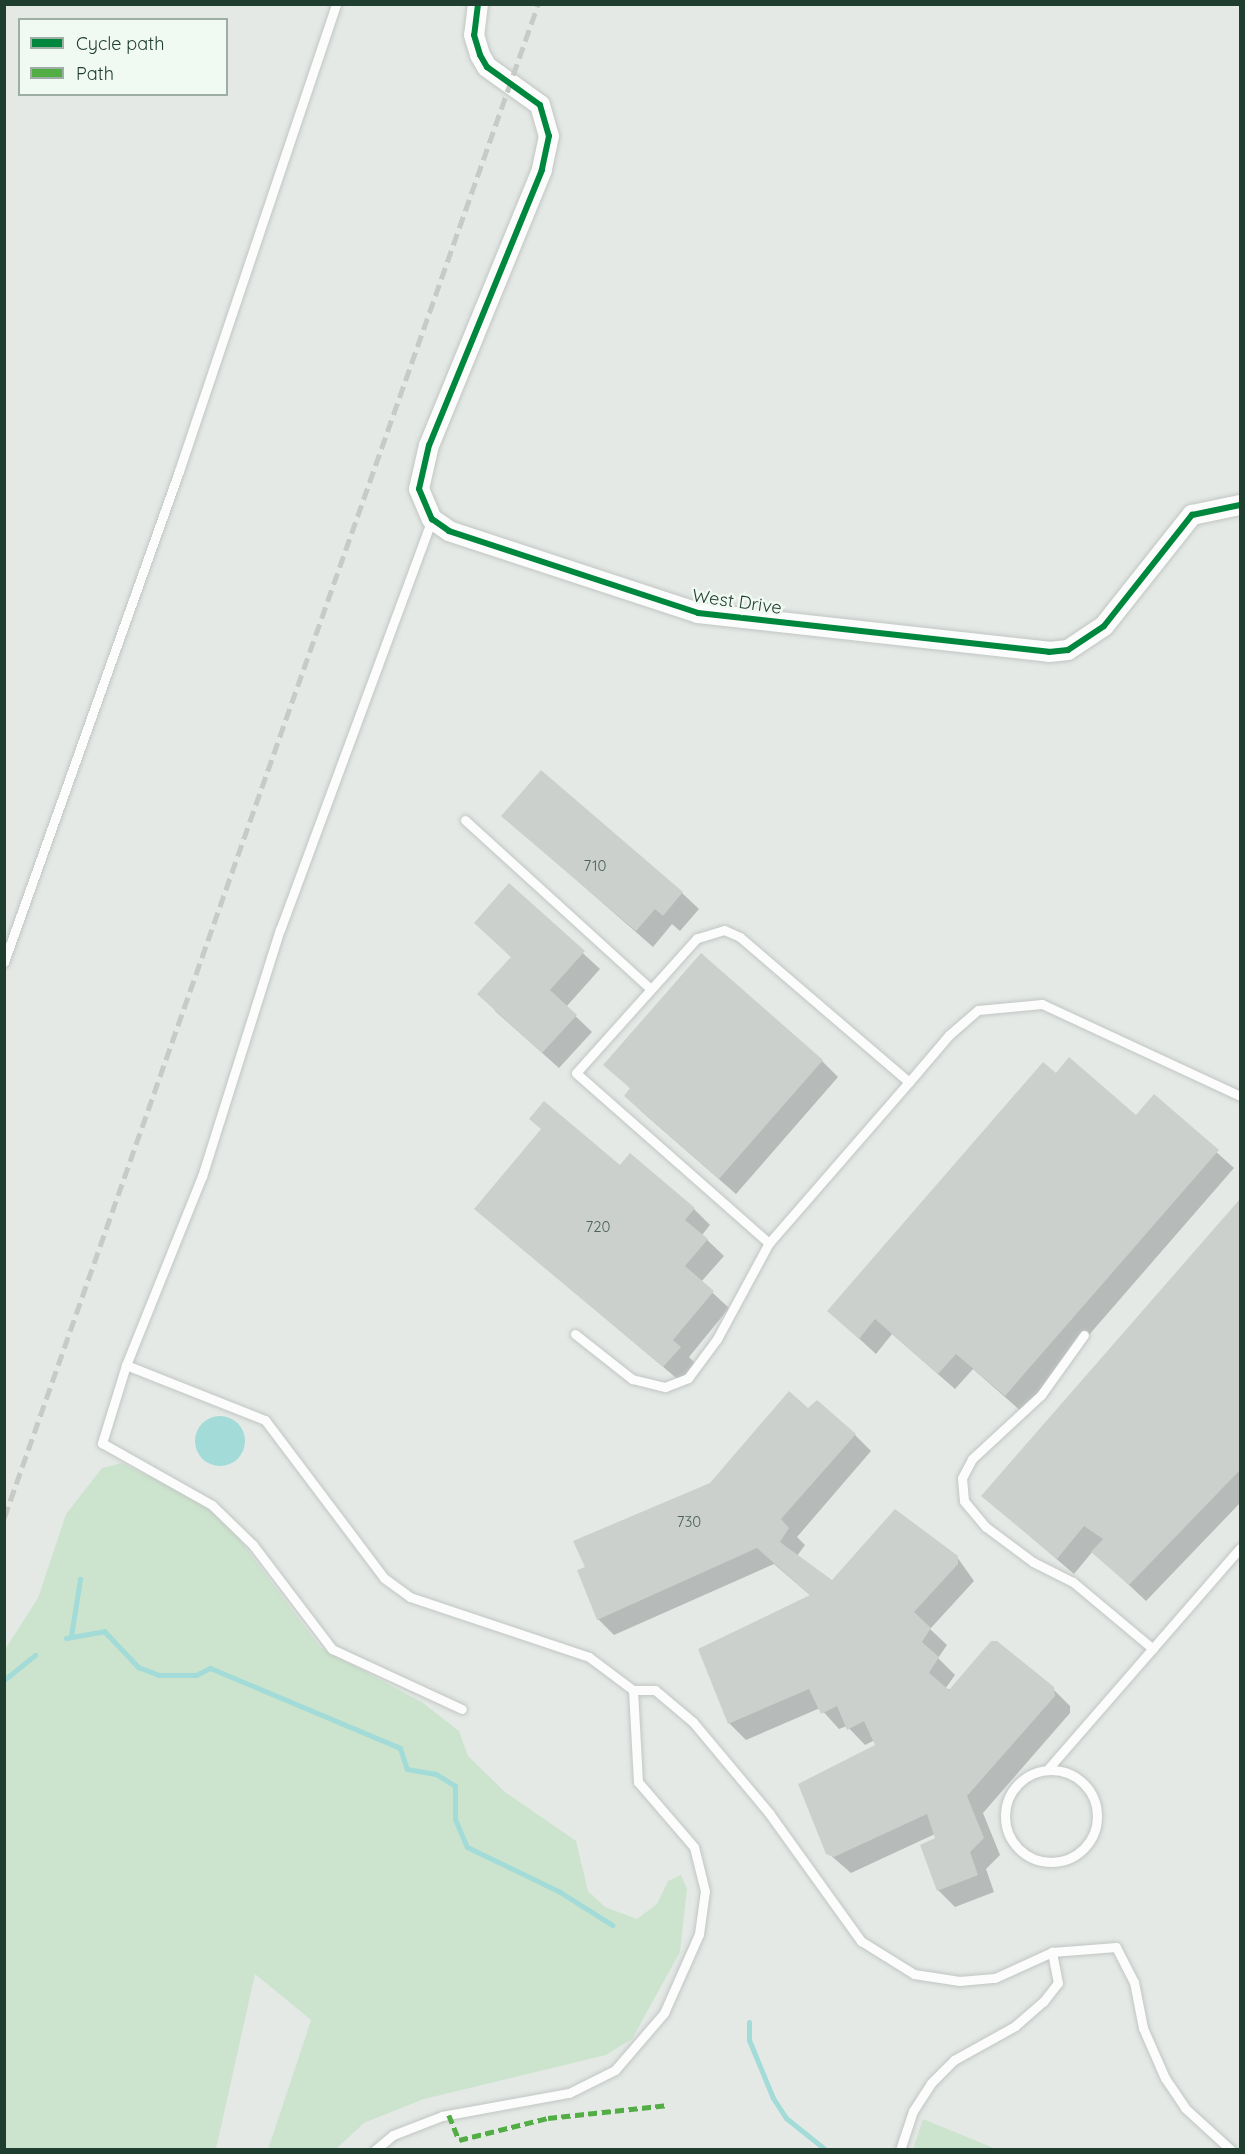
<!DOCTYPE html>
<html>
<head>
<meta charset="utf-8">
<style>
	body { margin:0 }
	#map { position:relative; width:1245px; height:2154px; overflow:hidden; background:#e4e9e6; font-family:Quicksand,sans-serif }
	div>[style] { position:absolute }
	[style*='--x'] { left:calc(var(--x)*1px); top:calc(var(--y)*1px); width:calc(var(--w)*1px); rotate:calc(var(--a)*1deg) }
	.green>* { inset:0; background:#cce4ce }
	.water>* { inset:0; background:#a2dbd7 }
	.round { border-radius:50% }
	.shadow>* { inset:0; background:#0003 }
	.stream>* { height:5px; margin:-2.5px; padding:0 2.5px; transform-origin:2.5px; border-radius:2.5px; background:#a2dbd7 }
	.building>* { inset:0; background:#cbd0cd }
	.roads { filter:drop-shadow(0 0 2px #c1c6c3) drop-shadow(0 0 2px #c1c6c3) }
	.lane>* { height:9px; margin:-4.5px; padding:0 4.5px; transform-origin:4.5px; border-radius:4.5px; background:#fbfcfb }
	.lane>.ring { margin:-4.5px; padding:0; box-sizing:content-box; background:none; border:9px solid #fbfcfb; border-radius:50% }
	.street>* { height:20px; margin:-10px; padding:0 10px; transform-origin:10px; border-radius:10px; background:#fbfcfb }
	.rail>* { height:4.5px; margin-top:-2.25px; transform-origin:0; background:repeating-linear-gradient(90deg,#c6cbc8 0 12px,transparent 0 18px) }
	.quiet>* { height:4.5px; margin-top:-2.25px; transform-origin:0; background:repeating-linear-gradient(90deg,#52ad45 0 9px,transparent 0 13.5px) }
	.cycleway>* { height:6px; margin:-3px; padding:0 3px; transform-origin:3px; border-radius:3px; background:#00873e }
	span { translate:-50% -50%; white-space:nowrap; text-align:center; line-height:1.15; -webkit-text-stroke:5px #f1f9f3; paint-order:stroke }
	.number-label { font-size:15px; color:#4c6357 }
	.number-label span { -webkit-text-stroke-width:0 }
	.street-label { font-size:18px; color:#203e2f }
	.frame { position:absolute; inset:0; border:6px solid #203e2f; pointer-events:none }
	.legend { position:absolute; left:18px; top:18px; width:210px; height:78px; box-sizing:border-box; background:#f1f9f3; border:2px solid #9daea5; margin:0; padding:8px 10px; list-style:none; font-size:18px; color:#203e2f }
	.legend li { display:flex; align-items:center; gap:12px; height:30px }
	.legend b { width:30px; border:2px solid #9daea5 }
</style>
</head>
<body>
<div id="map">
	<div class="green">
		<i style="clip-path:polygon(122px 1463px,203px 1503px,237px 1536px,320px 1647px,423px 1703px,459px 1731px,468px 1756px,505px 1792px,576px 1841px,588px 1891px,605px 1907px,637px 1919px,657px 1904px,668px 1881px,681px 1875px,687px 1889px,680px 1952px,632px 2039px,606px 2055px,424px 2099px,364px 2123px,336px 2149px,268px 2149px,311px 2020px,255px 1974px,216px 2149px,5px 2149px,4px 1651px,38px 1598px,66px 1514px,102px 1468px)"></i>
		<i style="clip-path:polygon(923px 2119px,996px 2149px,913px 2149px)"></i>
	</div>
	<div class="water">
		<i class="round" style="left:195px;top:1416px;width:50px;height:50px"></i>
	</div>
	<div class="shadow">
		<i style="clip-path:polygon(503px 816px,682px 893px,699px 909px,680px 931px,672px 924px,653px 947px)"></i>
		<i style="clip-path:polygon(510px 886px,600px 969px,566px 1007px,592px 1032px,559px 1068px,495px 1011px,512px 958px,476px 923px)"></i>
		<i style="clip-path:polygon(822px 1061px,838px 1077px,736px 1194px,642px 1112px,626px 1095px,631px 1089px,606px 1065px)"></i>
		<i style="clip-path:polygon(1056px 1075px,1136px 1117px,1154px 1096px,1234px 1168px,1022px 1412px,973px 1369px,955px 1389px,892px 1334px,876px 1354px,829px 1311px)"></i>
		<i style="clip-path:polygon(620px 1167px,694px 1209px,710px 1225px,702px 1235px,724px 1256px,701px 1282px,729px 1308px,689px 1357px,696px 1364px,681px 1382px,476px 1209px)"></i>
		<i style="clip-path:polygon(1240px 1201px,1240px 1503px,1146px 1601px,1093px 1551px,1074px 1574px,983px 1496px)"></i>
		<i style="clip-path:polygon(808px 1410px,855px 1435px,871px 1451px,797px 1537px,805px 1545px,797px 1556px,832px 1582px,957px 1557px,974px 1581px,930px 1629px,947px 1645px,938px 1658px,955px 1675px,945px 1689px,1053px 1689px,1070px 1706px,1070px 1713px,983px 1813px,1000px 1855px,986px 1869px,994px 1892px,955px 1907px,938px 1890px,935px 1834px,851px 1873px,828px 1853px,877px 1745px,875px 1740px,865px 1745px,847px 1726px,839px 1729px,820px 1708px,746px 1740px,730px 1724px,700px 1649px,811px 1596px,774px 1564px,614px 1635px,598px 1619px,711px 1484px)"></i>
	</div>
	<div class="stream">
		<i style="--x:71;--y:1636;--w:58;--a:-81"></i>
		<i style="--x:66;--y:1638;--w:39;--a:-10"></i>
		<i style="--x:104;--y:1631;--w:50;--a:46.6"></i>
		<i style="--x:138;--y:1667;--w:22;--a:21"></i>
		<i style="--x:159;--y:1675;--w:37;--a:0"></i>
		<i style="--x:196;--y:1675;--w:16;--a:-27"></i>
		<i style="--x:210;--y:1668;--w:206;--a:22.8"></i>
		<i style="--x:400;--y:1748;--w:22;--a:72"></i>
		<i style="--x:407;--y:1769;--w:29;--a:10"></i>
		<i style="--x:436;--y:1774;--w:22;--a:32"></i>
		<i style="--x:455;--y:1786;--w:33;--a:90"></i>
		<i style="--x:455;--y:1819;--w:30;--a:67"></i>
		<i style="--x:467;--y:1847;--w:103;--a:25.8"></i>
		<i style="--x:560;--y:1892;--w:62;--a:32.4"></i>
		<i style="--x:4;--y:1680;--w:40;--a:-39"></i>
		<i style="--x:749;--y:2022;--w:18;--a:90"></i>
		<i style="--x:749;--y:2040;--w:63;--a:67.5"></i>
		<i style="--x:773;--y:2098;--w:24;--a:57"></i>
		<i style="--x:786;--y:2118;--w:51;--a:38.7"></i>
	</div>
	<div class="building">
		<i style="clip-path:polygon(541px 770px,683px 892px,663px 916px,655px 909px,636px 931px,501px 816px)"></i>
		<i style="clip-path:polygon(509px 883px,585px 951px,550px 990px,577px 1015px,542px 1053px,477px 994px,511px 957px,474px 923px)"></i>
		<i style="clip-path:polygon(701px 953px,823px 1060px,719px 1179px,624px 1096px,630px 1088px,603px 1065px)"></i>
		<i style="clip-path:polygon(1069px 1057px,1136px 1115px,1154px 1094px,1219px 1150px,1005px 1396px,956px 1354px,938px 1374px,875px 1319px,859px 1339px,827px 1311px,1043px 1062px,1056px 1073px)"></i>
		<i style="clip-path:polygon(544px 1101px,620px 1165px,630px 1153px,695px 1208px,685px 1220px,708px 1239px,685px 1266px,714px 1291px,673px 1340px,681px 1347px,663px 1367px,474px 1209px,541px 1129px,529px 1119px)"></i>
		<i style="clip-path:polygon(1240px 1199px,1240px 1470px,1129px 1585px,1091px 1552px,1103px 1539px,1084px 1526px,1057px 1559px,981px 1496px)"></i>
		<i style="clip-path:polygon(789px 1391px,808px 1408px,817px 1400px,856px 1434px,781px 1519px,789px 1528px,780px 1542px,832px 1580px,895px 1509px,958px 1556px,958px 1564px,914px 1612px,931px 1628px,922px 1642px,939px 1657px,929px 1673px,949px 1690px,991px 1641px,997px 1641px,1054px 1687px,1055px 1696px,967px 1796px,984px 1838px,970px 1852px,978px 1875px,937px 1891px,920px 1845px,935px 1838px,927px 1814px,834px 1857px,826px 1854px,798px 1784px,875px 1745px,864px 1721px,847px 1730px,837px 1706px,821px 1714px,809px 1689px,728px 1724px,698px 1649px,810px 1595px,757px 1548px,597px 1620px,577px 1570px,585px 1567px,573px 1541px,710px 1483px)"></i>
	</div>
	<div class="roads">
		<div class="lane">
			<i style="--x:432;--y:519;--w:437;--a:110.3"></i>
			<i style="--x:280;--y:929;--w:259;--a:107.5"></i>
			<i style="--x:202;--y:1176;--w:204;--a:111.9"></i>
			<i style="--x:126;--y:1365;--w:82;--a:107.1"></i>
			<i style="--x:102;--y:1443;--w:126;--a:29.4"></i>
			<i style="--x:212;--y:1505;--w:57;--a:44.3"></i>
			<i style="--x:253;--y:1545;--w:131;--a:52.8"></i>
			<i style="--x:332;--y:1649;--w:143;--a:24.8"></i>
			<i style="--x:465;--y:820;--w:251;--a:42.3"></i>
			<i style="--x:4;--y:962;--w:521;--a:-70.38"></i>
			<i style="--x:179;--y:471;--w:493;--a:-71.4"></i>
			<i style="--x:909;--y:1082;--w:223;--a:-139.4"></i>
			<i style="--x:740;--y:937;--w:17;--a:-156"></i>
			<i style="--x:724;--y:930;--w:28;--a:163"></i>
			<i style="--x:697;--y:938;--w:181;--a:131.9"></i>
			<i style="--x:576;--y:1073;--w:257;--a:41.4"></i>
			<i style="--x:769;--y:1243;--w:213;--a:-49"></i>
			<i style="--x:909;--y:1082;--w:62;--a:-49.6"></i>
			<i style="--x:949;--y:1035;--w:38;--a:-41"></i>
			<i style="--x:978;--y:1010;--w:64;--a:-5.4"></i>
			<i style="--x:1042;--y:1004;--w:218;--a:24.9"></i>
			<i style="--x:575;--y:1334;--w:73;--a:38.3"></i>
			<i style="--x:632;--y:1379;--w:34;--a:14"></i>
			<i style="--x:665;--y:1387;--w:25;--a:-21"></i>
			<i style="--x:688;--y:1378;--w:49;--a:-53.4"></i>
			<i style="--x:717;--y:1339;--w:109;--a:-61.6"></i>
			<i style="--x:1084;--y:1335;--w:74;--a:125.6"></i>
			<i style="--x:1041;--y:1395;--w:94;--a:137.2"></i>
			<i style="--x:972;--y:1459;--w:21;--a:118"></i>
			<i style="--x:962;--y:1478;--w:23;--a:85"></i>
			<i style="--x:964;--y:1501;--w:34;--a:50"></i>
			<i style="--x:986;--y:1527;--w:59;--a:36.7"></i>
			<i style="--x:1033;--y:1562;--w:45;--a:26.6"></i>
			<i style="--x:1073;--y:1582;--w:104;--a:39.9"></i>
			<i style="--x:126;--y:1365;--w:149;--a:21.6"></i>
			<i style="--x:265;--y:1420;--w:198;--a:53"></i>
			<i style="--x:384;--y:1578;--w:32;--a:36"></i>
			<i style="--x:410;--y:1597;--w:189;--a:18.5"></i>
			<i style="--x:589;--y:1657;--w:55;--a:36.9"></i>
			<i class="ring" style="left:1005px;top:1770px;width:83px;height:83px"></i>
			<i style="--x:1047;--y:1770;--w:294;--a:-49"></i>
			<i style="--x:375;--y:2150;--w:23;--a:-40"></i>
			<i style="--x:393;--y:2135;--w:53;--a:-21.2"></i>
			<i style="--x:442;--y:2116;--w:129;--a:-10.3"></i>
			<i style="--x:569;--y:2093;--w:51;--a:-26.6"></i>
			<i style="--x:615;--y:2070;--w:75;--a:-49.3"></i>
			<i style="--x:664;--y:2013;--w:86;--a:-66.1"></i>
			<i style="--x:699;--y:1934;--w:43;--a:-82.1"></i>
			<i style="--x:705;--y:1891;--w:45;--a:-104"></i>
			<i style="--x:694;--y:1847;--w:86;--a:-130.7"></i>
			<i style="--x:638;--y:1782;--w:92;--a:-93.1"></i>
			<i style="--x:633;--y:1690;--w:22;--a:0"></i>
			<i style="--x:655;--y:1690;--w:50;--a:40.1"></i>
			<i style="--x:693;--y:1722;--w:119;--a:50.1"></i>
			<i style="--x:769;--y:1813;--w:158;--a:54.3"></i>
			<i style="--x:861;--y:1941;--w:62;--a:31.9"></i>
			<i style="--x:914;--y:1974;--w:46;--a:8.8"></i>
			<i style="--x:959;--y:1981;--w:36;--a:-5"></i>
			<i style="--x:995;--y:1978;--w:63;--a:-24.5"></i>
			<i style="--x:1052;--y:1952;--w:64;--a:-4.5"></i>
			<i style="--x:1116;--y:1947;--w:39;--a:63"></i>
			<i style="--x:1134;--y:1982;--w:47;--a:78.9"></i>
			<i style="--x:1143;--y:2028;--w:55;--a:66.3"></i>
			<i style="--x:1165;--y:2078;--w:36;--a:56"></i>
			<i style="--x:1185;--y:2108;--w:62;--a:42.4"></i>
			<i style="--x:900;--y:2150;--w:41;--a:-71.6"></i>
			<i style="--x:913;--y:2111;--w:33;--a:-57"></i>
			<i style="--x:931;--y:2083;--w:33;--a:-45"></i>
			<i style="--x:954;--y:2060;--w:70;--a:-29.1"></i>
			<i style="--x:1015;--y:2026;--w:37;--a:-41"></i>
			<i style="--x:1043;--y:2002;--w:24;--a:-52"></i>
			<i style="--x:1058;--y:1983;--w:32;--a:-101"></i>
		</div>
		<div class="street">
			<i style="--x:478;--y:4;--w:31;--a:97"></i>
			<i style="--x:474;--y:35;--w:21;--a:73"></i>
			<i style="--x:480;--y:55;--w:14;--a:60"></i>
			<i style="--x:487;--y:67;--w:65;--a:35.6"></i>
			<i style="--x:540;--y:105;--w:32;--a:74"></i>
			<i style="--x:549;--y:136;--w:35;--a:102"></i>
			<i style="--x:542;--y:170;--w:297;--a:112.3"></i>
			<i style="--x:429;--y:445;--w:45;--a:102.8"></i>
			<i style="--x:419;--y:489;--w:33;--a:67"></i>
			<i style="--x:432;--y:519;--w:21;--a:35"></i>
			<i style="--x:449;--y:531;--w:262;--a:18.2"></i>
			<i style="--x:698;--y:613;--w:353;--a:6.3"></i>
			<i style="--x:1049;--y:652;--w:19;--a:-6"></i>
			<i style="--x:1068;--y:650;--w:43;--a:-33.7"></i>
			<i style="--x:1104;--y:626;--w:142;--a:-51.6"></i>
			<i style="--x:1192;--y:515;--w:49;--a:-11.8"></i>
		</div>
	</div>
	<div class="rail">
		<i style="--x:4;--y:1518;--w:1605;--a:-70.57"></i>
	</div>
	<div class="quiet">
		<i style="--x:449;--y:2115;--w:27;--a:68"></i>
		<i style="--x:459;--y:2140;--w:92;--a:-13.9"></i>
		<i style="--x:548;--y:2118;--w:121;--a:-6.2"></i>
	</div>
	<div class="cycleway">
		<i style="--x:478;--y:4;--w:31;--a:97"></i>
		<i style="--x:474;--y:35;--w:21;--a:73"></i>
		<i style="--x:480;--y:55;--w:14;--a:60"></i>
		<i style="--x:487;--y:67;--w:65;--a:35.6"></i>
		<i style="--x:540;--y:105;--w:32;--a:74"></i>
		<i style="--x:549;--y:136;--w:35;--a:102"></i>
		<i style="--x:542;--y:170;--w:297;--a:112.3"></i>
		<i style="--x:429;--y:445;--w:45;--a:102.8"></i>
		<i style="--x:419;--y:489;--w:33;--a:67"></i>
		<i style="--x:432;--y:519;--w:21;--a:35"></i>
		<i style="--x:449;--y:531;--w:262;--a:18.2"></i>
		<i style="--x:698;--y:613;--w:353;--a:6.3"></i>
		<i style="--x:1049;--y:652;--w:19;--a:-6"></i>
		<i style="--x:1068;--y:650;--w:43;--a:-33.7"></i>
		<i style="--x:1104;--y:626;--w:142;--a:-51.6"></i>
		<i style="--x:1192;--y:515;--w:49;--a:-11.8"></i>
	</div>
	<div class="number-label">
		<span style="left:595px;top:866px">710</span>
		<span style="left:598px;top:1227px">720</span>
		<span style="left:689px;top:1522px">730</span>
	</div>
	<div class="street-label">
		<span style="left:737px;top:602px;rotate:8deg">West Drive</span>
	</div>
	<div class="frame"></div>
	<ul class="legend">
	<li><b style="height:8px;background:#00873e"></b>Cycle path</li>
	<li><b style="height:8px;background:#52ad45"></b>Path</li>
	</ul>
</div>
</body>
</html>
